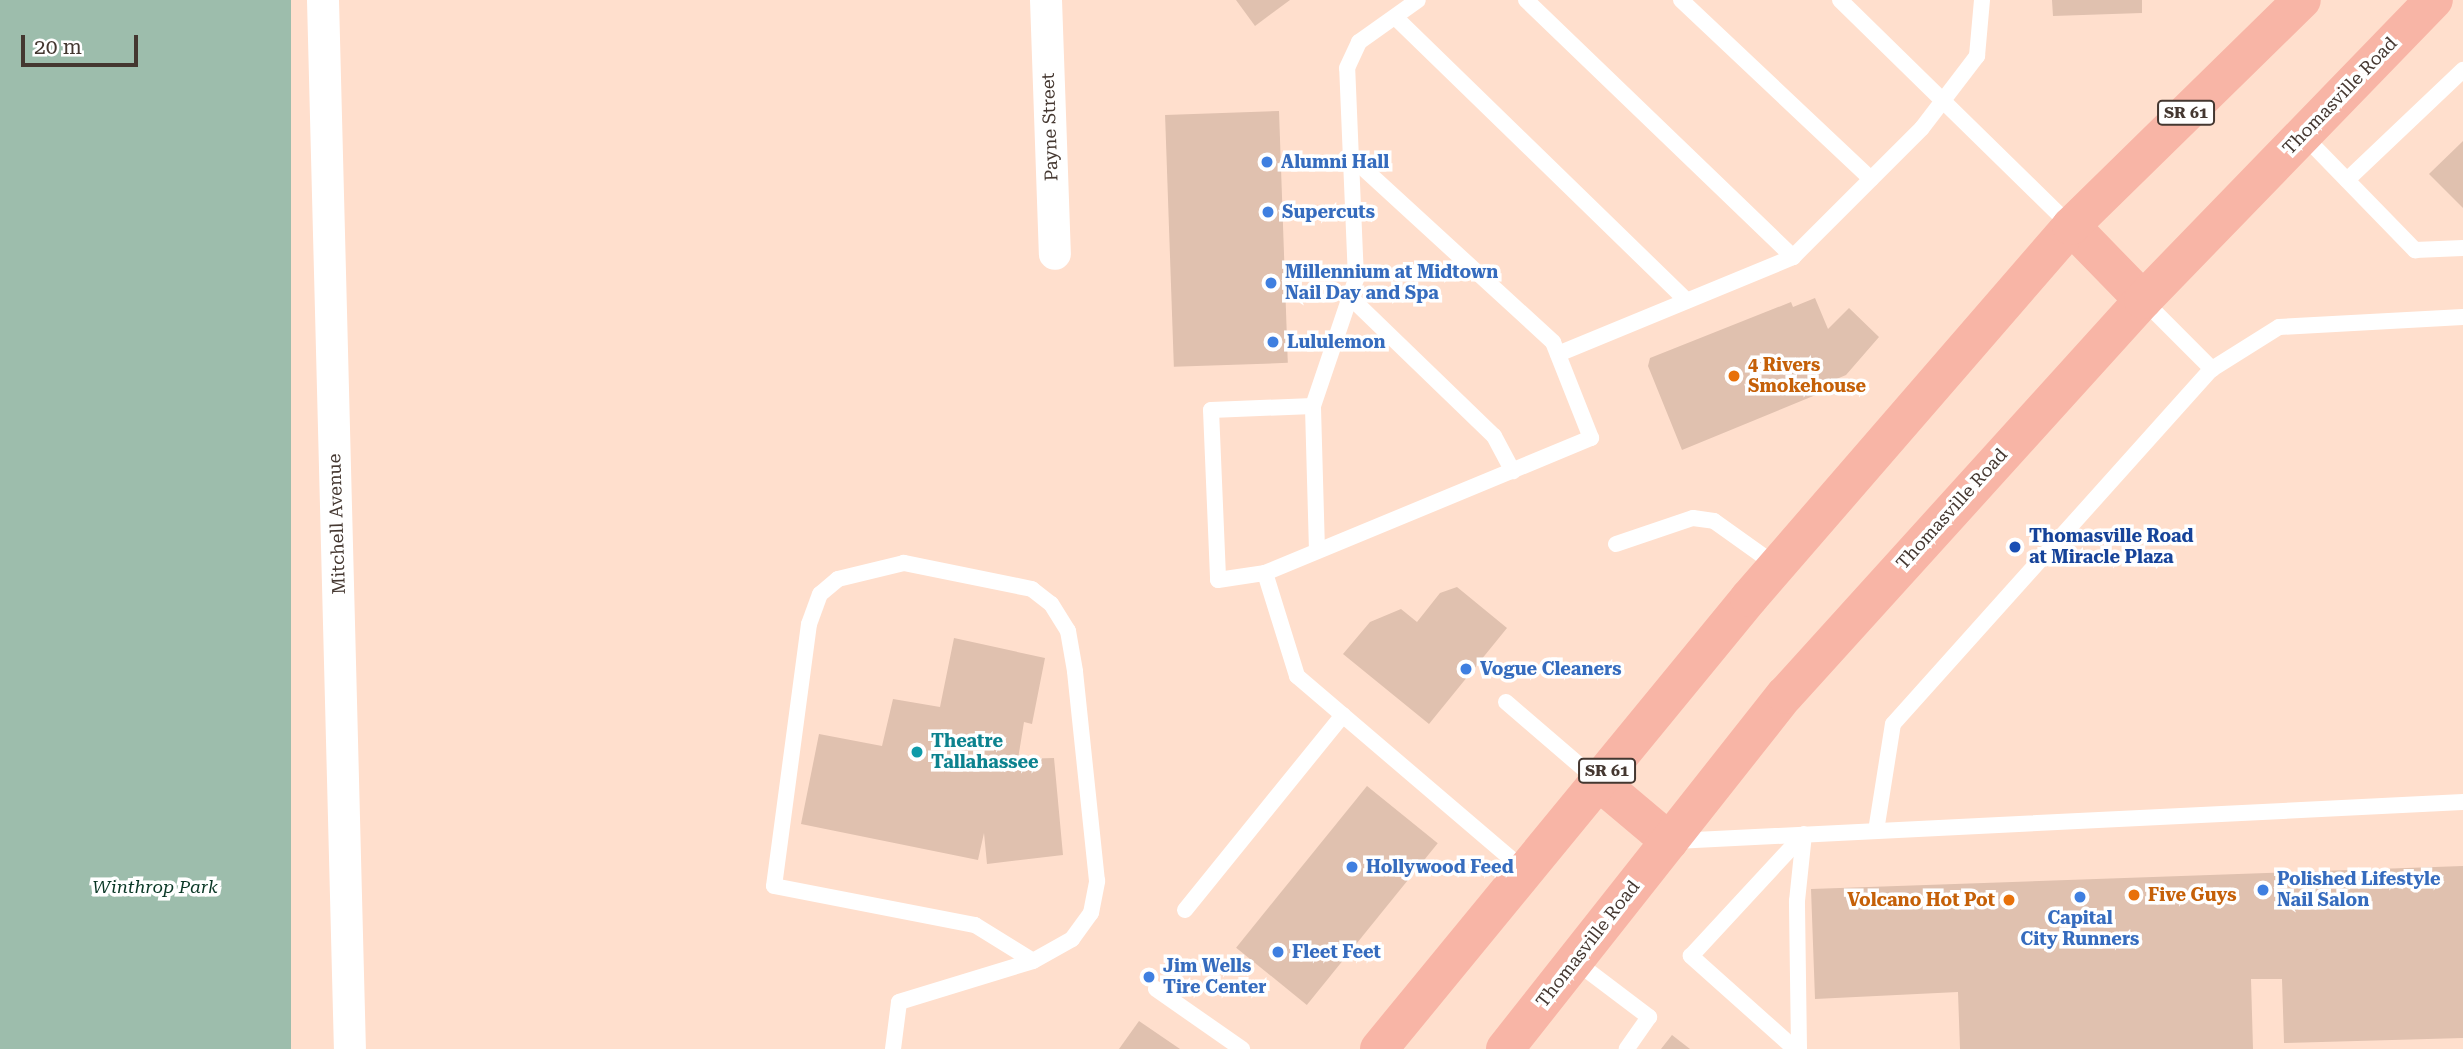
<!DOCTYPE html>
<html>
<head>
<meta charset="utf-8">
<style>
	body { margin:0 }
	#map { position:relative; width:2463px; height:1049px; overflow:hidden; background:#ffdfcd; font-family:"Roboto Serif",serif }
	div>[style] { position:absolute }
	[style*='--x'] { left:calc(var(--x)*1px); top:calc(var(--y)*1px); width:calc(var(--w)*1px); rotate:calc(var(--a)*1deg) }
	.green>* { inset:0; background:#9dbdac; transform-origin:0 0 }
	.building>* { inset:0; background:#e0c1af; transform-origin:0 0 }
	.service>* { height:16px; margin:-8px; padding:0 8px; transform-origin:8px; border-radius:8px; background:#fff }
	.minor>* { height:32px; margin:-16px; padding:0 16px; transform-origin:16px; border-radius:16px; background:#fff }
	.primary>* { height:38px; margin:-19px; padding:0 19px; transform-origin:19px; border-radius:19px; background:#f8b5a6 }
	.dots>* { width:19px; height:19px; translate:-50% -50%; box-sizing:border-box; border:4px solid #fff; border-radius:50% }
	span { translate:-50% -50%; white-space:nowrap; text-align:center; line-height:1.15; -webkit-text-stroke:7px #fff; paint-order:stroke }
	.shield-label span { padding:2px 5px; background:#fff; border:2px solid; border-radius:5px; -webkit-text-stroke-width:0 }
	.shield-label { font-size:16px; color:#443730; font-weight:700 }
	.street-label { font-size:18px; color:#443730 }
	.shop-label { font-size:18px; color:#366cbe; font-weight:700 }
	.left { translate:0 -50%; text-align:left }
	.food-label { font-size:18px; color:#c56008; font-weight:700 }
	.right { translate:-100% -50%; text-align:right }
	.transit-label { font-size:18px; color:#164399; font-weight:700 }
	.culture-label { font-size:18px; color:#0d838f; font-weight:700 }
	.park-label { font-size:18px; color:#093725; font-style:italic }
	.scale { position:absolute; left:21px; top:35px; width:117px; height:32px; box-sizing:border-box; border:4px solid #443730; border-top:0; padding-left:9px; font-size:21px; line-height:24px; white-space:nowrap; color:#443730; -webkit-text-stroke:5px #fff; paint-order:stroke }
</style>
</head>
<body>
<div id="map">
	<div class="green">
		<i style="left:0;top:0;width:291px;height:1049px"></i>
	</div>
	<div class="building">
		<i style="clip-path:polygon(1236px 0,1290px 0,1255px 26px)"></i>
		<i style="clip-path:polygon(2052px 0,2142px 0,2142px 13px,2053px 16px)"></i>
		<i style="left:1279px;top:111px;width:252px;height:114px;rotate:88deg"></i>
		<i style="clip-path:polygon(2463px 141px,2463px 208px,2429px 174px)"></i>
		<i style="clip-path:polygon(1815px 298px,1828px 329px,1849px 308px,1879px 337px,1846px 375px,1820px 386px,1823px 392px,1682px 450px,1648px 366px,1650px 358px,1791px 302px,1793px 307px)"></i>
		<i style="clip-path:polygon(1457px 587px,1507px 628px,1429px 724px,1343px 654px,1370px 622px,1401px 609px,1417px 622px,1440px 593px)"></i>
		<i style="clip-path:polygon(954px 638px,1045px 658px,1032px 724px,1024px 722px,1018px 759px,1054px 758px,1063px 855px,987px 864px,984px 833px,978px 860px,801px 824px,819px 734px,882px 746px,893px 699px,940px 707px)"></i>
		<i style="left:1367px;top:786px;width:91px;height:208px;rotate:39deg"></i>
		<i style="clip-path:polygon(2463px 866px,2463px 1038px,2284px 1043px,2282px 979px,2251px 979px,2253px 1049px,1960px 1049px,1958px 992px,1815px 999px,1811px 889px)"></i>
		<i style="clip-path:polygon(1139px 1021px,1180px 1049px,1119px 1049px)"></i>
		<i style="clip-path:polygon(1672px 1035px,1690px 1049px,1661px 1049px)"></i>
	</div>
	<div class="service">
		<i style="--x:1526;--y:0;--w:371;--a:43.9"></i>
		<i style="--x:1681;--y:0;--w:261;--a:43.3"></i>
		<i style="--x:1840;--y:0;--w:323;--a:44.4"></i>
		<i style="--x:1395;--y:17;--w:407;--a:44.2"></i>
		<i style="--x:2303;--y:135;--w:161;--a:45.8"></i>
		<i style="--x:2415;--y:250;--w:48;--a:-2.4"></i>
		<i style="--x:2347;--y:180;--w:160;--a:-43.5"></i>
		<i style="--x:1350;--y:297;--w:200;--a:44"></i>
		<i style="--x:1494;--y:436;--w:40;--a:62"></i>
		<i style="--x:2143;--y:300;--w:98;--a:45"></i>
		<i style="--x:1558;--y:354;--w:254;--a:-22.4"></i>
		<i style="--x:1793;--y:257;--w:182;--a:-45"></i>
		<i style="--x:1922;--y:128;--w:91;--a:-52.6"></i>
		<i style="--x:1977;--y:56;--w:56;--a:-84.9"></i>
		<i style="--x:1313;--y:406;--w:102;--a:177.8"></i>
		<i style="--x:1211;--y:410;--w:170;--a:87.6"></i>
		<i style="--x:1218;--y:580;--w:48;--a:-8.5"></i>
		<i style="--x:1265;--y:573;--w:353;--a:-22.5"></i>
		<i style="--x:1591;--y:438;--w:103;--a:-111.6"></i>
		<i style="--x:1553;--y:342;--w:274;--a:-137.5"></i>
		<i style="--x:1616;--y:544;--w:81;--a:-18.7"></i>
		<i style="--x:1693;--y:518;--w:21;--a:8"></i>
		<i style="--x:1714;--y:521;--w:77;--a:35.5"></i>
		<i style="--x:1317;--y:551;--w:145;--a:-91.6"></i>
		<i style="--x:1313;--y:406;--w:134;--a:-71.3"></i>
		<i style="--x:1356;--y:279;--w:211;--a:-92.4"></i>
		<i style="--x:1347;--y:68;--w:29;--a:-65"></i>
		<i style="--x:1359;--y:42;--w:72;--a:-35.4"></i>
		<i style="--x:1265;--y:573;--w:108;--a:72.7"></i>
		<i style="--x:1297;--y:676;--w:299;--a:40.5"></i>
		<i style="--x:1506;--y:702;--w:123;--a:40.7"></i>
		<i style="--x:1876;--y:831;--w:108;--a:-81"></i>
		<i style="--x:1893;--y:724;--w:477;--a:-48.1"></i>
		<i style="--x:2212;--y:369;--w:79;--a:-32.1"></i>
		<i style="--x:2279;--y:327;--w:184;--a:-3.1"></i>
		<i style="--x:1675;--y:841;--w:789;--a:-2.83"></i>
		<i style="--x:1185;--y:910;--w:251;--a:-51"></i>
		<i style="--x:1575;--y:961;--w:93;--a:37.1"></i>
		<i style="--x:1649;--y:1017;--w:39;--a:125"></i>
		<i style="--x:1156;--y:989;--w:105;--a:34.9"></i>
		<i style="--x:893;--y:1049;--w:47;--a:-82.7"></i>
		<i style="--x:899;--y:1002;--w:140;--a:-17"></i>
		<i style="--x:1033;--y:961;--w:45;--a:-29.4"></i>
		<i style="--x:1072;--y:939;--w:32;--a:-54"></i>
		<i style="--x:1091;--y:913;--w:33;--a:-79"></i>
		<i style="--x:1097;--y:881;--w:211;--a:-96"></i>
		<i style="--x:1075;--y:671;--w:41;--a:-99.9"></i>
		<i style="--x:1068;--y:631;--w:32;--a:-122"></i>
		<i style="--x:1051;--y:604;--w:24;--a:-142"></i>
		<i style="--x:1032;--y:589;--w:131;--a:-168.5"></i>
		<i style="--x:904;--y:563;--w:68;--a:166.4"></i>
		<i style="--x:838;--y:579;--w:23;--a:140"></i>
		<i style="--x:820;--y:594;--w:32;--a:110"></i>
		<i style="--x:809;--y:624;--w:264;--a:97.6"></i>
		<i style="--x:774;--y:886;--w:205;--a:11"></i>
		<i style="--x:975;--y:925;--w:68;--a:31.8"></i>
		<i style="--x:1795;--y:1049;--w:140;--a:-138.2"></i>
		<i style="--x:1691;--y:956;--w:166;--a:-47.2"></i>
		<i style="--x:1799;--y:1049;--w:148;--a:-90.8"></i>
		<i style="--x:1797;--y:901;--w:67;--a:-84"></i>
	</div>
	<div class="minor">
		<i style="--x:323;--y:0;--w:1049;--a:88.53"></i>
		<i style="--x:1046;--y:0;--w:254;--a:88"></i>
	</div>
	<div class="primary">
		<i style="--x:2071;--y:226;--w:103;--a:45.8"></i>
		<i style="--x:1599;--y:782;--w:92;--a:40.1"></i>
		<i style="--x:1379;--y:1049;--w:583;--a:-50.63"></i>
		<i style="--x:1749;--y:598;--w:492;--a:-49.1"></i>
		<i style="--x:2071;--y:226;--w:323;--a:-44.4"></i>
		<i style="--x:1505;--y:1049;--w:451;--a:-51.7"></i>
		<i style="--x:1785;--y:695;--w:533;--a:-47.81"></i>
		<i style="--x:2143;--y:300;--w:418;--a:-45.9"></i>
	</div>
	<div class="dots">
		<i style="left:1267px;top:162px;background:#3f7fe0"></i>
		<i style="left:1268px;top:212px;background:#3f7fe0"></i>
		<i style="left:1271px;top:283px;background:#3f7fe0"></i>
		<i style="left:1273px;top:342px;background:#3f7fe0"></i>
		<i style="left:1734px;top:376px;background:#e8710a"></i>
		<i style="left:2015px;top:547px;background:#1a4fb4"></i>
		<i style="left:1466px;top:669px;background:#3f7fe0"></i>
		<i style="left:917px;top:752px;background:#0f9aa8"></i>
		<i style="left:1352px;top:867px;background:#3f7fe0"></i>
		<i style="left:2263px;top:890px;background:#3f7fe0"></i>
		<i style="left:2134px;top:895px;background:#e8710a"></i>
		<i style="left:2080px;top:897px;background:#3f7fe0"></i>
		<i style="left:2009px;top:900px;background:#e8710a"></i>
		<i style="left:1278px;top:952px;background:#3f7fe0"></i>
		<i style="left:1149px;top:977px;background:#3f7fe0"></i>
	</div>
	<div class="shield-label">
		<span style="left:2186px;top:113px">SR 61</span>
		<span style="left:1607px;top:771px">SR 61</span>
	</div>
	<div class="street-label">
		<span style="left:2340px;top:96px;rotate:-46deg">Thomasville Road</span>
		<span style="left:1050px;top:127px;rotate:-92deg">Payne Street</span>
		<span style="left:1952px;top:509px;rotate:-48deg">Thomasville Road</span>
		<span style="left:337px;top:524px;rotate:-92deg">Mitchell Avenue</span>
		<span style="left:1588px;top:944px;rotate:-52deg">Thomasville Road</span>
	</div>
	<div class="shop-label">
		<span class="left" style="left:1281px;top:162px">Alumni Hall</span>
		<span class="left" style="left:1282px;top:212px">Supercuts</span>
		<span class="left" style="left:1285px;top:283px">Millennium at Midtown<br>Nail Day and Spa</span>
		<span class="left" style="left:1287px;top:342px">Lululemon</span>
		<span class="left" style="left:1480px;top:669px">Vogue Cleaners</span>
		<span class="left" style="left:1366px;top:867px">Hollywood Feed</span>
		<span class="left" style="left:2277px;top:890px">Polished Lifestyle<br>Nail Salon</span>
		<span style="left:2080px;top:929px">Capital<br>City Runners</span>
		<span class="left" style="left:1292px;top:952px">Fleet Feet</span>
		<span class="left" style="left:1163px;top:977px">Jim Wells<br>Tire Center</span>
	</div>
	<div class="food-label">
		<span class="left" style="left:1748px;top:376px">4 Rivers<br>Smokehouse</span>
		<span class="left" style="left:2148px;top:895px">Five Guys</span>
		<span class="right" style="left:1995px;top:900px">Volcano Hot Pot</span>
	</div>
	<div class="transit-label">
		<span class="left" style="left:2029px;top:547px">Thomasville Road<br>at Miracle Plaza</span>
	</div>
	<div class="culture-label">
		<span class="left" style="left:931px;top:752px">Theatre<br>Tallahassee</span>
	</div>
	<div class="park-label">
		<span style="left:155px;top:887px">Winthrop Park</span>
	</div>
	<div class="scale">20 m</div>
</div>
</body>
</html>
